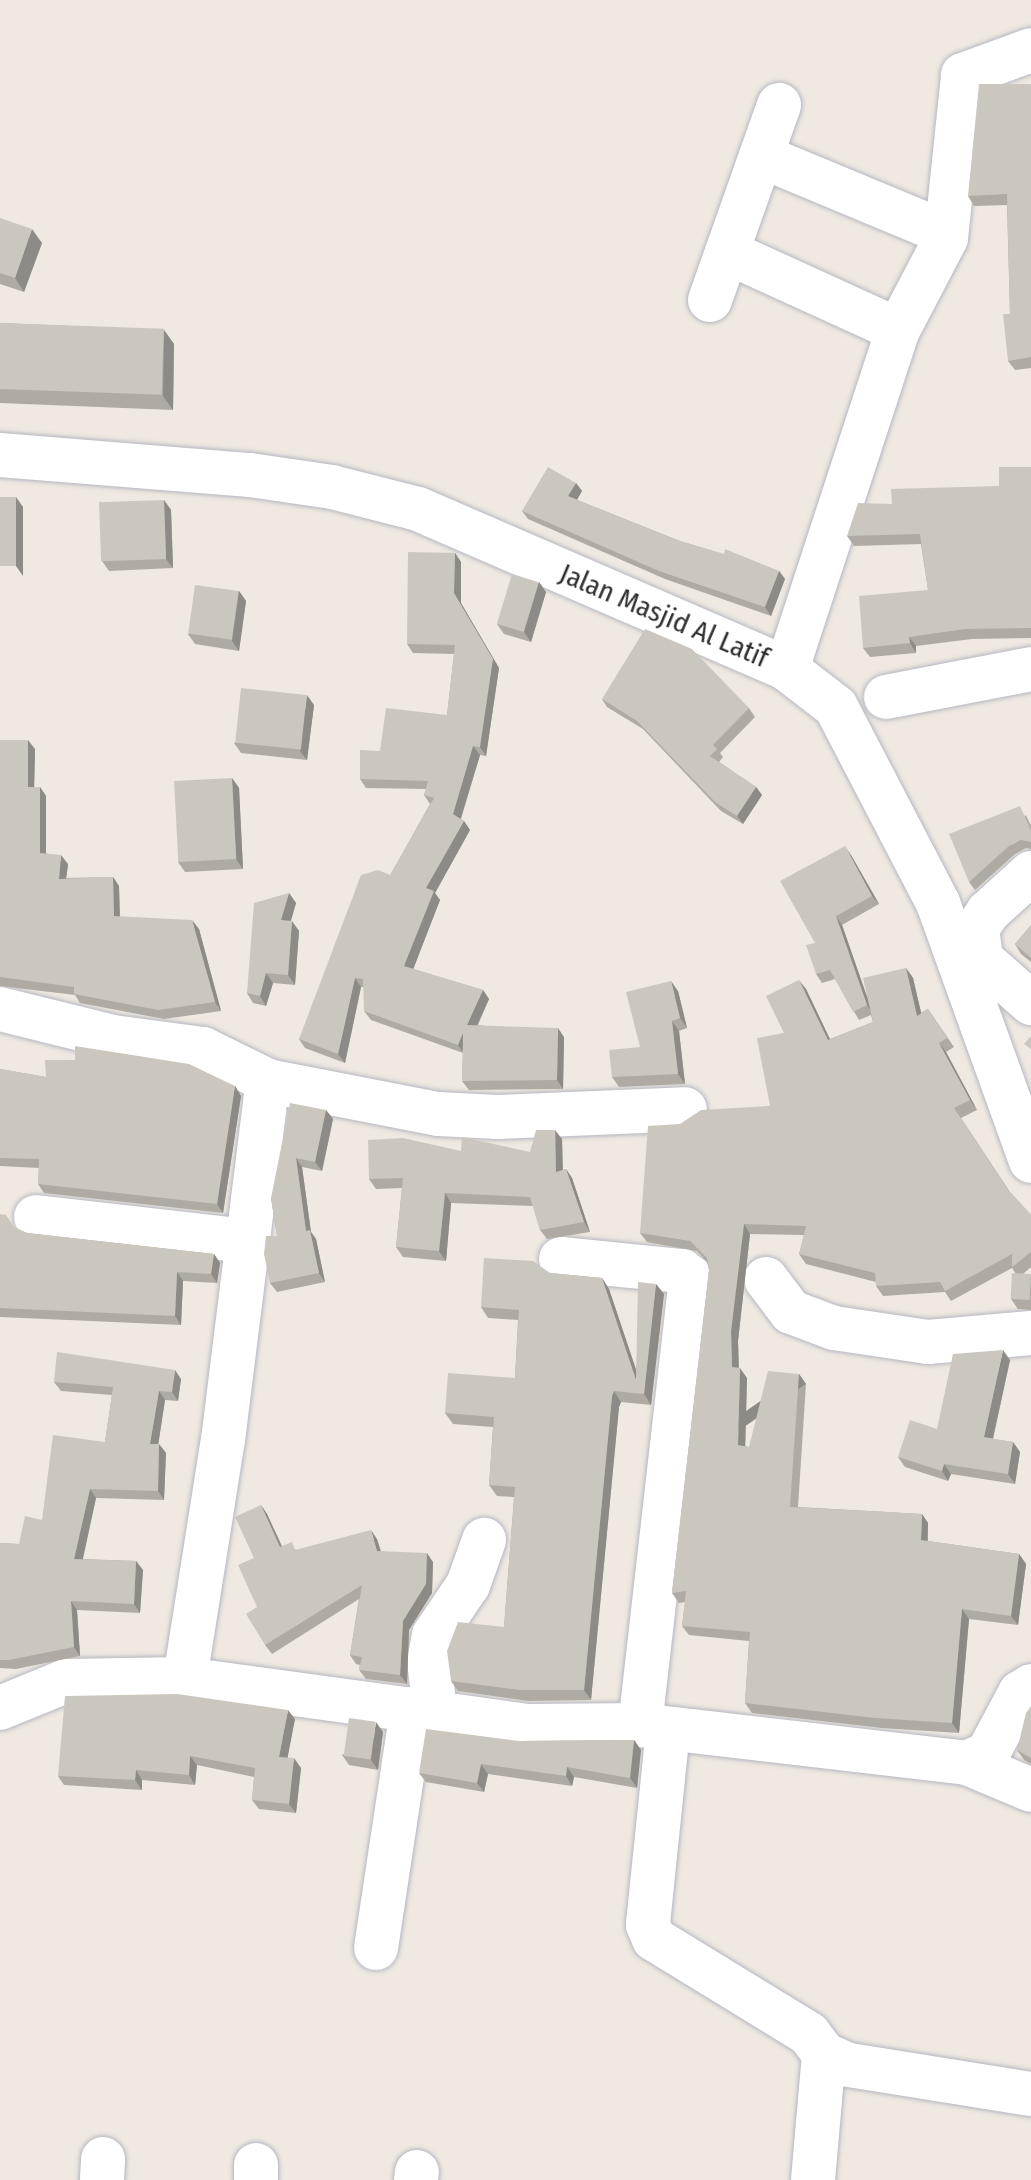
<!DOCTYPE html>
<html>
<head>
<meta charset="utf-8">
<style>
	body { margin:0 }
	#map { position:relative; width:1031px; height:2180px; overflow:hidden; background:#efe9e1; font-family:"Fira Sans Condensed",sans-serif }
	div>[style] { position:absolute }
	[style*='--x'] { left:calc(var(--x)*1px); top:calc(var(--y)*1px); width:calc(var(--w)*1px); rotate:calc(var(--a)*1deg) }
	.roads { filter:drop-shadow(0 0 2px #b4b7c1) drop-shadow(0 0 2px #b4b7c1) }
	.minor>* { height:44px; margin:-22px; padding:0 22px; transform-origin:22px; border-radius:22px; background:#fff }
	.wall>* { inset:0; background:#afaba4; transform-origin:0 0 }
	.shaded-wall>* { inset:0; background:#8e8b86; transform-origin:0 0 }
	.building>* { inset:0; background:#cbc7bf; transform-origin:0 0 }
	span { translate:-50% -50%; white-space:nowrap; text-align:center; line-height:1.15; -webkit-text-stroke:7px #fff; paint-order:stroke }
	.street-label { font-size:28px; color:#2e2e2e }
</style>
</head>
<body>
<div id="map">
	<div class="roads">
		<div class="minor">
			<i style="--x:761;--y:156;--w:180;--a:22.6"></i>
			<i style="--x:727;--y:252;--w:188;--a:24.5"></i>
			<i style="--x:710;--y:300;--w:207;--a:-70.5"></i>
			<i style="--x:0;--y:455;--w:251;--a:4.6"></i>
			<i style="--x:250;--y:475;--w:83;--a:8.3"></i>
			<i style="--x:332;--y:487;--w:89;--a:14.3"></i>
			<i style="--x:418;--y:509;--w:402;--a:23.4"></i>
			<i style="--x:787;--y:669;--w:62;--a:37.8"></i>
			<i style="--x:836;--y:707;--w:221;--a:62.5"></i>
			<i style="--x:938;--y:903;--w:274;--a:70.2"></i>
			<i style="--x:787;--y:669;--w:357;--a:-71.9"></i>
			<i style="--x:898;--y:330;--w:104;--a:-62.4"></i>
			<i style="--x:946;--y:238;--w:164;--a:-84"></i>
			<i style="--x:963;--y:75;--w:72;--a:-20.2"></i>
			<i style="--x:886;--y:697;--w:148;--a:-10.9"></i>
			<i style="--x:1031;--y:873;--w:58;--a:137.8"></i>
			<i style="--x:988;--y:912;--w:20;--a:123"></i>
			<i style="--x:977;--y:929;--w:30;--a:82"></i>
			<i style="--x:981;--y:959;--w:67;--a:41.3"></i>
			<i style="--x:0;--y:1009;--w:116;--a:13.9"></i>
			<i style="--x:113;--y:1037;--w:91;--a:7.6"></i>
			<i style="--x:203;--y:1049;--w:72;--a:26.2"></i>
			<i style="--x:268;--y:1081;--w:173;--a:11"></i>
			<i style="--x:438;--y:1114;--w:60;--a:2.9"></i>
			<i style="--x:498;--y:1117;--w:187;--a:-2.4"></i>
			<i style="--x:36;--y:1217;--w:211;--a:6.5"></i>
			<i style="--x:561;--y:1259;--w:122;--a:5.7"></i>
			<i style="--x:682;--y:1271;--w:11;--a:38"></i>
			<i style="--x:691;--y:1278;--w:450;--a:96.5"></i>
			<i style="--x:766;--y:1279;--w:41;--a:52.9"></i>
			<i style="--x:791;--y:1312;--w:46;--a:20.4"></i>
			<i style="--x:834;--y:1328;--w:95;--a:8.5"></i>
			<i style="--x:928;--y:1342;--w:103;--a:-5"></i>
			<i style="--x:185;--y:1679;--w:242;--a:-81"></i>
			<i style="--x:223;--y:1440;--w:362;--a:-82.9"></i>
			<i style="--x:0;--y:1708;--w:71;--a:-22.2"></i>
			<i style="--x:66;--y:1681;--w:119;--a:-1"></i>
			<i style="--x:185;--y:1679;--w:344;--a:7.8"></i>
			<i style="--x:526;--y:1726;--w:114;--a:-0.5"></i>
			<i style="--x:640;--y:1725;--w:329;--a:6.6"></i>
			<i style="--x:967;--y:1763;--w:23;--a:-25"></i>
			<i style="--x:988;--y:1753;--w:68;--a:-61.9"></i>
			<i style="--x:1020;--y:1693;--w:13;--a:-32"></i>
			<i style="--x:435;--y:1711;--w:50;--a:-96.8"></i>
			<i style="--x:429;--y:1661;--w:26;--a:-79"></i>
			<i style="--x:434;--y:1635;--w:60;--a:-55.8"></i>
			<i style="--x:468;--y:1585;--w:48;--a:-70.4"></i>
			<i style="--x:668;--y:1730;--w:196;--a:95.9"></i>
			<i style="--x:648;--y:1925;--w:15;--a:67"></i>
			<i style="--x:654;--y:1939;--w:182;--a:31.5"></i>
			<i style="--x:809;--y:2034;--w:25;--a:53"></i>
			<i style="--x:824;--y:2054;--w:27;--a:24"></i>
			<i style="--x:849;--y:2065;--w:184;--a:9.1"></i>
			<i style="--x:967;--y:1763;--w:69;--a:22.9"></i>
			<i style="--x:376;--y:1948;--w:242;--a:-81.4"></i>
			<i style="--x:256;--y:2165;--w:15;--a:90"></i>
			<i style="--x:102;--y:2180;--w:21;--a:-87"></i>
			<i style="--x:416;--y:2180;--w:8;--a:-83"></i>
			<i style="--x:813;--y:2180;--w:126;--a:-85"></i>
		</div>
	</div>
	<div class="wall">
		<i style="clip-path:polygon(1031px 84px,1031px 368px,1015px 370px,1008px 361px,1010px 314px,1007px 205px,974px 206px,968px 196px)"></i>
		<i style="clip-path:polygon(0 218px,42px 243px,24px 292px,0 284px)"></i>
		<i style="clip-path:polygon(0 323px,164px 330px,174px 344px,173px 410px,0 403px)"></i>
		<i style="clip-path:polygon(1031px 467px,1031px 638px,972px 639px,916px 646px,916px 653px,870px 657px,863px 648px,928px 590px,921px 544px,854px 546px,847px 536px,892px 504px,999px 486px)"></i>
		<i style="clip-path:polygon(576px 483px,582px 491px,577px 500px,680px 541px,779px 571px,785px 579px,771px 616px,665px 579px,528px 519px,522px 511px)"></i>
		<i style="left:0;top:497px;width:25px;height:79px;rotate:23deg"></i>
		<i style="clip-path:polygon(164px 500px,171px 510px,173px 568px,109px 571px,102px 561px)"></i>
		<i style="clip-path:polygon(455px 553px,461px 562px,461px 603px,499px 668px,486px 756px,480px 755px,461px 819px,464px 821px,470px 830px,435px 893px,440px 900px,413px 969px,483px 990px,489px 999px,478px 1025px,564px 1037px,563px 1089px,469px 1090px,462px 1081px,463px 1053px,371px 1020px,364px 1011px,364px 987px,361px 987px,345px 1063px,305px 1048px,299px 1039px,430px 804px,424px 795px,426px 789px,366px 788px,360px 779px,380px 751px,447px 715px,454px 654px,413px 653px,407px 644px)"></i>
		<i style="clip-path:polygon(539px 582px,546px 592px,531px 642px,504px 634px,497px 624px)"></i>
		<i style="clip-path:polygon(239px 591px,246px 601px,239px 651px,195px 644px,188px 634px)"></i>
		<i style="clip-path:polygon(602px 699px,749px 708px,755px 717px,720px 753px,723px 757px,719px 762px,756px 787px,762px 795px,743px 824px,721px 811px,643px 729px,607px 707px)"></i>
		<i style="clip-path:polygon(314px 705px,307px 760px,241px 753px,234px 743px)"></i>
		<i style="clip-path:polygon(0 740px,35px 749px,34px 787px,40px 787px,46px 796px,46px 853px,68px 864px,66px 878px,113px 877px,119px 886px,120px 917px,199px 929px,221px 1011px,164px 1019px,80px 1003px,75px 995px,0 986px)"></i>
		<i style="clip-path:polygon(232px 778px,239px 788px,243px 869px,185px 872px,178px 862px)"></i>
		<i style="clip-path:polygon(1026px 815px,1031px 826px,1031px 849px,1026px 848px,1015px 854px,975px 890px,969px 882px)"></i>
		<i style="clip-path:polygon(851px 855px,879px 904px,842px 925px,867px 997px,906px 968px,913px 978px,921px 1013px,928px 1009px,954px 1047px,946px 1052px,977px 1110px,961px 1118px,1010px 1192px,1031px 1215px,1031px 1267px,1023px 1274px,1031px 1274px,1031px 1310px,1018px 1309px,1011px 1299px,1016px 1274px,1012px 1268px,951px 1301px,945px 1292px,883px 1296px,876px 1286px,876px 1282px,806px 1264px,799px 1254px,804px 1235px,750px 1234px,738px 1341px,739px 1368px,747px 1378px,745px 1446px,749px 1447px,799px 1374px,806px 1384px,798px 1507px,922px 1514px,928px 1523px,928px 1541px,1019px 1554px,1026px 1564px,1018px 1625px,969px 1619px,959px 1733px,882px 1728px,752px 1713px,745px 1703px,749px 1641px,689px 1635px,682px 1626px,685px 1602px,679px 1603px,672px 1593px,709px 1270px,707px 1262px,697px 1251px,647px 1242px,640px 1233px,680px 1124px,770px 1106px,784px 1033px,806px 989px,830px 1039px,873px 1022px,871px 1015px,859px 1020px,835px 979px,822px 983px,816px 974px,815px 943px)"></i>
		<i style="clip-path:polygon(289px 893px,296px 903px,291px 921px,299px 931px,295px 985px,273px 983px,266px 1006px,253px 1003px,247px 993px)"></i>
		<i style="clip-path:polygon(1031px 925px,1031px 962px,1021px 954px,1015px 944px)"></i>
		<i style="clip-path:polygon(678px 991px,687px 1028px,679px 1031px,685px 1084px,619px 1087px,612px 1077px,640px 1047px)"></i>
		<i style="clip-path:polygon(0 1069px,46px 1077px,235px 1086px,241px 1096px,223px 1213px,44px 1193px,38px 1184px,39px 1168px,0 1166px)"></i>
		<i style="clip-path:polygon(326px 1110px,333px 1119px,322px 1171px,302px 1167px,311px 1232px,316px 1239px,325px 1282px,277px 1292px,270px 1283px,277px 1236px,271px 1198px)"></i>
		<i style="clip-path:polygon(562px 1139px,563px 1170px,566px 1169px,572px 1178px,590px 1232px,547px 1239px,540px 1230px,533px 1206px,451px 1203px,446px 1261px,403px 1257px,396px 1247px,402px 1188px,376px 1189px,369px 1179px,461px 1151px,530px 1152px)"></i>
		<i style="clip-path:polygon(0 1214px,15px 1228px,27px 1233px,214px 1254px,220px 1263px,217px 1283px,183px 1281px,181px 1325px,0 1317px)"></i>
		<i style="clip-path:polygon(550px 1273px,602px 1278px,609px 1289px,636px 1369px,656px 1284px,664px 1294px,651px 1405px,621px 1402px,619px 1407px,591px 1700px,528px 1701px,458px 1691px,451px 1681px,504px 1627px,514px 1497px,497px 1496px,489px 1485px,493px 1427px,453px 1424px,445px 1413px,515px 1378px,518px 1320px,488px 1318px,481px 1307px)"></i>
		<i style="clip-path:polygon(1010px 1360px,993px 1439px,1013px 1442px,1020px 1452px,1015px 1484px,951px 1474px,948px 1481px,905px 1467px,898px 1457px,937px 1429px)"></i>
		<i style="clip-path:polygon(181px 1379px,178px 1401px,165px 1400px,158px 1444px,159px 1444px,166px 1453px,164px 1500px,96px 1498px,82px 1559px,136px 1561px,143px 1570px,140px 1613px,77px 1610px,80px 1656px,16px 1669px,0 1668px,0 1543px,19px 1544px,42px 1520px,105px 1442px,112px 1395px,61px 1391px,54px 1382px)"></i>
		<i style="clip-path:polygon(261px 1505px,267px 1514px,282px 1546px,297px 1550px,377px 1539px,381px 1551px,433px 1562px,432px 1593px,409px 1630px,407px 1684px,366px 1679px,359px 1670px,360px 1665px,356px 1664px,350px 1655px,359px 1599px,272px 1654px,265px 1645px,254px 1558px)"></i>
		<i style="clip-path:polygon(1031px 1706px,1031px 1764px,1024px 1760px,1017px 1750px)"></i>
		<i style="clip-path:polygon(295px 1719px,287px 1757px,301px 1768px,296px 1813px,259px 1809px,252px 1800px,254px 1777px,197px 1765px,195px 1785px,142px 1780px,142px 1790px,64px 1785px,58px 1776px)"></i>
		<i style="clip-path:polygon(383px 1732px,378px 1770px,349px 1765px,342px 1755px)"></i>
		<i style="clip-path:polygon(634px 1740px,641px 1750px,637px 1788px,574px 1777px,572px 1786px,488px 1774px,484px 1792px,426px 1782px,419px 1773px,519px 1741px)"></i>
	</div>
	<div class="shaded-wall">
		<i style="clip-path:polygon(32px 229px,42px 243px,24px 292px,15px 278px)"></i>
		<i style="clip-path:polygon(164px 330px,174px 344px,173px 410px,163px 396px)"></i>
		<i style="clip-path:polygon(576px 483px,582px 491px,574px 505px,568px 496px)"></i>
		<i style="clip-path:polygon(16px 497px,23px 507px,23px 576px,16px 566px)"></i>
		<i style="clip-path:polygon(164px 500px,171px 510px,173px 568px,166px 559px)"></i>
		<i style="clip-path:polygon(455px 553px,461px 562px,461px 603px,499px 668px,486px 756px,480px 747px,454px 593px)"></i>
		<i style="clip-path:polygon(779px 571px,785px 579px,771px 616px,765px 607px)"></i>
		<i style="clip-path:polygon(539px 582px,546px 592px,531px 642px,524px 632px)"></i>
		<i style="clip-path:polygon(239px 591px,246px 601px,239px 651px,232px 641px)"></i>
		<i style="clip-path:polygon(909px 637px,916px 646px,916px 653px,910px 643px)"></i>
		<i style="clip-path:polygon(307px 695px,314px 705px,307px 760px,300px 751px)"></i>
		<i style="clip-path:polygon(28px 740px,35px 749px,34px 796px,28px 787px)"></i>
		<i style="clip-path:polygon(473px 746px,480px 755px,459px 824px,453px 814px)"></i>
		<i style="clip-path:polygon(232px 778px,239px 788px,243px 869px,236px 859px)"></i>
		<i style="clip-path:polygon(40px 787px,46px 796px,46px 862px,40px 853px)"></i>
		<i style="clip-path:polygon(756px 787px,762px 795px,743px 824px,737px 816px)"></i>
		<i style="clip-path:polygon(464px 821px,470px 830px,435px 893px,440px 900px,411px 975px,404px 966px,426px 888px)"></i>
		<i style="clip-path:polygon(845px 846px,851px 855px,879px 904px,872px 896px)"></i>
		<i style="clip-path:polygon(61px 855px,68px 864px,65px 888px,59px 879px)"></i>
		<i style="clip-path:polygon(113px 877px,119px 886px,120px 925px,114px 916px)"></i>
		<i style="clip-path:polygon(289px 893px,296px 903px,288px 930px,281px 920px)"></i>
		<i style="clip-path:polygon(836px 916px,842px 925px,873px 1014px,867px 1005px)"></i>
		<i style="clip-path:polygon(192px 920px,199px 929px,221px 1011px,215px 1002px)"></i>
		<i style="clip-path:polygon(292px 921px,299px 931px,295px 985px,288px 975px)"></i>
		<i style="clip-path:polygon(906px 968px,913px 978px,924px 1025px,917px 1016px)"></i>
		<i style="clip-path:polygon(266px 973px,273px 983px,266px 1006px,260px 996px)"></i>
		<i style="clip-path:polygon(355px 978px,361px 987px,345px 1063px,338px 1054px)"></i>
		<i style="clip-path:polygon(799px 980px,806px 989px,835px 1050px,828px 1040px)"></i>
		<i style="clip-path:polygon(671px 981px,678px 991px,687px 1028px,680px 1018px)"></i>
		<i style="clip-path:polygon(483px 990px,489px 999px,473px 1034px,467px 1025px)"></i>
		<i style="clip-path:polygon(672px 1021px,679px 1031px,685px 1084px,678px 1074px)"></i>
		<i style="clip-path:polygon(558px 1028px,564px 1037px,563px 1089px,557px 1080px)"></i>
		<i style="clip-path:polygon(463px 1033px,464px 1054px,458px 1045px)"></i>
		<i style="clip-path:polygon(939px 1043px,946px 1052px,977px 1110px,970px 1100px)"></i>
		<i style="clip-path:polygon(235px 1086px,241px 1096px,223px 1213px,217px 1204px)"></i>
		<i style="clip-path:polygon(326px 1110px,333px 1119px,322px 1171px,315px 1162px)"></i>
		<i style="clip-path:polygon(555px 1130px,562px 1139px,563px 1181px,556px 1172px)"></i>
		<i style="clip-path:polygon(296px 1158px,302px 1167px,311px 1232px,316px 1239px,325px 1282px,319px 1273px,306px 1231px)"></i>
		<i style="clip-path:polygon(566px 1169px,572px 1178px,590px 1232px,584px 1222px)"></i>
		<i style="clip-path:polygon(445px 1193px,451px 1203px,446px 1261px,439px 1251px)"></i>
		<i style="clip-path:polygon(744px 1224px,750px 1234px,738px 1341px,739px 1377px,732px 1367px,731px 1331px)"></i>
		<i style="clip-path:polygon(214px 1254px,220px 1263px,217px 1283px,211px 1274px)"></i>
		<i style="clip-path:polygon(177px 1272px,183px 1281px,181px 1325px,175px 1316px)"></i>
		<i style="clip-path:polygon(602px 1278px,609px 1289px,643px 1391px,636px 1380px)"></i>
		<i style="clip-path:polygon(656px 1284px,664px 1294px,651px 1405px,644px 1394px)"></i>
		<i style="clip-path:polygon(1003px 1350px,1010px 1360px,991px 1447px,984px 1437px)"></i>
		<i style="clip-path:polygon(740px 1368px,747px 1378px,745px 1455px,738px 1445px)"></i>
		<i style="clip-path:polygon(175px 1370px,181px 1379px,178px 1401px,172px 1392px)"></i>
		<i style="left:799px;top:1374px;width:12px;height:133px;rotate:55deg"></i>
		<i style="clip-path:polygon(159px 1391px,165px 1400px,157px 1453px,150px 1444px)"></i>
		<i style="clip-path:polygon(614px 1391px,621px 1402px,619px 1407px,591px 1700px,584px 1690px,612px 1396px)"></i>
		<i style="clip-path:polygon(1013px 1442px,1020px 1452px,1015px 1484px,1008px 1474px)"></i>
		<i style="clip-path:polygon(159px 1444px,166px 1453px,164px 1500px,158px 1491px)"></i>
		<i style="clip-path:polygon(944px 1464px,951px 1474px,948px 1481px,942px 1471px)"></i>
		<i style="clip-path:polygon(90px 1489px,96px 1498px,81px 1568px,74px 1559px)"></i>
		<i style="clip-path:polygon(261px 1505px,267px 1514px,286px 1556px,280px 1547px)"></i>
		<i style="clip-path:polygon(922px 1514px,928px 1523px,927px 1550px,921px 1540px)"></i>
		<i style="clip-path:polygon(371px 1530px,377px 1539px,383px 1560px,377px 1551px)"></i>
		<i style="clip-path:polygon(427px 1553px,433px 1562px,432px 1593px,409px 1630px,407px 1684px,400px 1675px,403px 1621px)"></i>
		<i style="clip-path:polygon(1019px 1554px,1026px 1564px,1018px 1625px,1011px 1616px)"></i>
		<i style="clip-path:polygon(136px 1561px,143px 1570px,140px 1613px,134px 1604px)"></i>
		<i style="clip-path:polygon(71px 1601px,77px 1610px,80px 1656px,74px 1647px)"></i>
		<i style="clip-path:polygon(962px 1609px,969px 1619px,959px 1733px,952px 1723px)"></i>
		<i style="clip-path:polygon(288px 1710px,295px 1719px,286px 1766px,279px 1757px)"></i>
		<i style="clip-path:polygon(376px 1722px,383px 1732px,378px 1770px,371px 1760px)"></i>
		<i style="clip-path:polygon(634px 1740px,641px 1750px,637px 1788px,630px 1778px)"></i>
		<i style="clip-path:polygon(190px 1756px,197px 1765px,195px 1785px,189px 1775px)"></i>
		<i style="clip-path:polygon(294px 1758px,301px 1768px,296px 1813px,289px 1804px)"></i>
		<i style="clip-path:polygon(481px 1764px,488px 1774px,484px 1792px,477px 1783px)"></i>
		<i style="clip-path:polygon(567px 1767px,574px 1777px,572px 1786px,566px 1776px)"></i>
		<i style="clip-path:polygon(136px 1770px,142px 1780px,142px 1790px,135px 1780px)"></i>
	</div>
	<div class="building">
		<i style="clip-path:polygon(979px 84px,1031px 84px,1031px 357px,1008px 361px,1003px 314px,1010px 314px,1007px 194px,968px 196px)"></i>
		<i style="clip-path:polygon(0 218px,32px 229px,15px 278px,0 273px)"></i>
		<i style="left:0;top:323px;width:164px;height:66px;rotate:2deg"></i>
		<i style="clip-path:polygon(548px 467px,576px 483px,568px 496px,680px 541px,724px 554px,725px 549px,779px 571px,765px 607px,659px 571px,522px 511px)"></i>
		<i style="clip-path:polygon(999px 467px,1031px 467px,1031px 628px,965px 629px,909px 637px,910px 643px,863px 648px,859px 596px,928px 590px,920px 534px,847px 536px,858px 503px,892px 504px,891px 489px,999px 486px)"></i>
		<i style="left:0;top:497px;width:16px;height:69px"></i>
		<i style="left:164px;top:500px;width:59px;height:65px;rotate:88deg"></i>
		<i style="clip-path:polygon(408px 552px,455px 553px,454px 593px,493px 659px,480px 747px,473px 746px,453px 814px,464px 821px,426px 888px,434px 891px,404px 966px,483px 990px,467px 1025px,558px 1028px,557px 1080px,462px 1081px,463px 1033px,458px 1045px,364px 1011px,363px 979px,355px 978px,338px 1054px,299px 1039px,361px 875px,378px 870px,390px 875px,434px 798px,424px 795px,428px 781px,360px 779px,360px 750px,380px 751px,386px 708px,447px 715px,455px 645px,407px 644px)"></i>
		<i style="left:512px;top:574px;width:28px;height:52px;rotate:17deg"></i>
		<i style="left:195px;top:585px;width:44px;height:49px;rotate:8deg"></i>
		<i style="clip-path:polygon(645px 629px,692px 649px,749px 708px,713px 745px,717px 749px,710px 756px,756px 787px,737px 816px,715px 802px,637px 721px,602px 699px)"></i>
		<i style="left:241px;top:688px;width:66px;height:55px;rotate:6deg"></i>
		<i style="clip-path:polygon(0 740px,28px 740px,28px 787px,40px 787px,40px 853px,61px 855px,59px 879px,113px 877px,114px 916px,192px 920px,215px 1002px,158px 1010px,74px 994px,74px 987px,0 977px)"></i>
		<i style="left:232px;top:778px;width:81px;height:58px;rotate:87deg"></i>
		<i style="clip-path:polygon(1020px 806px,1031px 830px,1031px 842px,1021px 840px,1009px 846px,969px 882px,949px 834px)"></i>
		<i style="clip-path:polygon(845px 846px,872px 896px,836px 916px,867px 1005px,853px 1012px,830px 970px,816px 974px,806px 945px,815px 943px,780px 881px)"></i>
		<i style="clip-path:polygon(289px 893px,281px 920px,292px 921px,288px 975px,266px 973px,260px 996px,247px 993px,254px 903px)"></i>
		<i style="clip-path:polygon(1031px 925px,1031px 958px,1015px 944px)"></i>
		<i style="clip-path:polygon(906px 968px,917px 1016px,928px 1009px,947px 1038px,939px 1043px,970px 1100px,954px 1108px,1009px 1191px,1031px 1215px,1031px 1252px,1012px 1267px,1012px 1254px,945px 1291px,940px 1282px,876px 1286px,875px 1273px,799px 1254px,806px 1226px,744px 1224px,731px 1331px,732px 1367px,740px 1368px,738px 1445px,749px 1447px,768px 1371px,799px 1374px,790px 1507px,922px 1514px,921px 1540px,1019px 1554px,1011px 1616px,962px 1609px,952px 1723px,875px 1718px,745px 1703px,750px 1632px,682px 1626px,686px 1591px,672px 1593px,709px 1270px,707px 1258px,690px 1241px,640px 1233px,648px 1126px,680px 1124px,701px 1110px,770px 1106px,757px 1038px,784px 1033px,766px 996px,799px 980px,828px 1040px,873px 1022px,863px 978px)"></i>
		<i style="clip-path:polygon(671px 981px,680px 1018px,672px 1021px,678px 1074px,612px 1077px,609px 1050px,640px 1047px,626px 992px)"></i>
		<i style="clip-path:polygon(1031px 1036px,1031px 1049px,1024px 1044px)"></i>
		<i style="clip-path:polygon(75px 1046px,189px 1064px,235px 1086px,217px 1204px,38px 1184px,39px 1159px,0 1158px,0 1069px,46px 1077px,45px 1060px,75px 1060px)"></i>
		<i style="clip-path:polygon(290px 1103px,326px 1110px,315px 1162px,296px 1158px,306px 1231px,310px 1230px,319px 1273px,270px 1283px,264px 1254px,266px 1236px,277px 1236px,271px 1198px)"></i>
		<i style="clip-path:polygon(536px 1130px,555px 1130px,556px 1172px,566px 1169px,584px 1222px,540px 1230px,530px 1197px,445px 1193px,439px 1251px,396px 1247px,403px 1178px,369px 1179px,368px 1140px,403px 1138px,461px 1151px,462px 1137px,530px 1152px)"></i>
		<i style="clip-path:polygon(0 1214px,6px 1215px,14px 1227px,27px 1233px,214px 1254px,211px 1274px,177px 1272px,175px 1316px,0 1308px)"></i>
		<i style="clip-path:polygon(484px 1258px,533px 1261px,550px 1273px,602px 1278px,636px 1380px,638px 1282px,656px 1284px,644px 1394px,614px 1391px,612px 1396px,584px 1690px,520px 1690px,451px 1681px,447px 1651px,458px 1622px,504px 1627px,515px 1487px,489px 1485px,494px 1417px,445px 1413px,448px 1373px,515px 1378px,519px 1310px,481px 1307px)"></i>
		<i style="left:1012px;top:1273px;width:19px;height:26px;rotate:3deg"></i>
		<i style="clip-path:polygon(1003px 1350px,984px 1437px,1013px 1442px,1008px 1474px,944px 1464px,942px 1471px,898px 1457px,910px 1420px,937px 1429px,953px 1354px)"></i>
		<i style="clip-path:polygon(57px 1352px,175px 1370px,172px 1392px,159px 1391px,150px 1444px,159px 1444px,158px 1491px,90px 1489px,74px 1559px,136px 1561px,134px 1604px,71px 1601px,74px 1647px,9px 1660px,0 1660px,0 1543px,19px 1544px,25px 1516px,42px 1520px,53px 1435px,105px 1442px,113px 1387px,54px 1382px)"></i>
		<i style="clip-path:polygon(261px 1505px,280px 1547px,292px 1542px,295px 1550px,371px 1530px,377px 1551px,427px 1553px,426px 1584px,403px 1621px,400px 1675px,359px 1670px,362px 1657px,350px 1655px,362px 1585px,265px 1645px,246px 1614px,257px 1607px,238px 1565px,254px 1558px,235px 1517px)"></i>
		<i style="clip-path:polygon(177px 1694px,288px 1710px,279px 1757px,294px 1758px,289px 1804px,252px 1800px,255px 1768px,190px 1756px,189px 1775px,136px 1770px,135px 1780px,58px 1776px,65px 1696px)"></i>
		<i style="clip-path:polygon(1031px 1706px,1031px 1758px,1017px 1750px,1026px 1713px)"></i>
		<i style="left:349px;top:1718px;width:27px;height:38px;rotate:8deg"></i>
		<i style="clip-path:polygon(426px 1729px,519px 1741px,634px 1740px,630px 1778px,567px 1767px,566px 1776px,481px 1764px,477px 1783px,419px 1773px)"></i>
	</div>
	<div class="street-label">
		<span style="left:664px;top:616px;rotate:23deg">Jalan Masjid Al Latif</span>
	</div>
</div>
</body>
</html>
